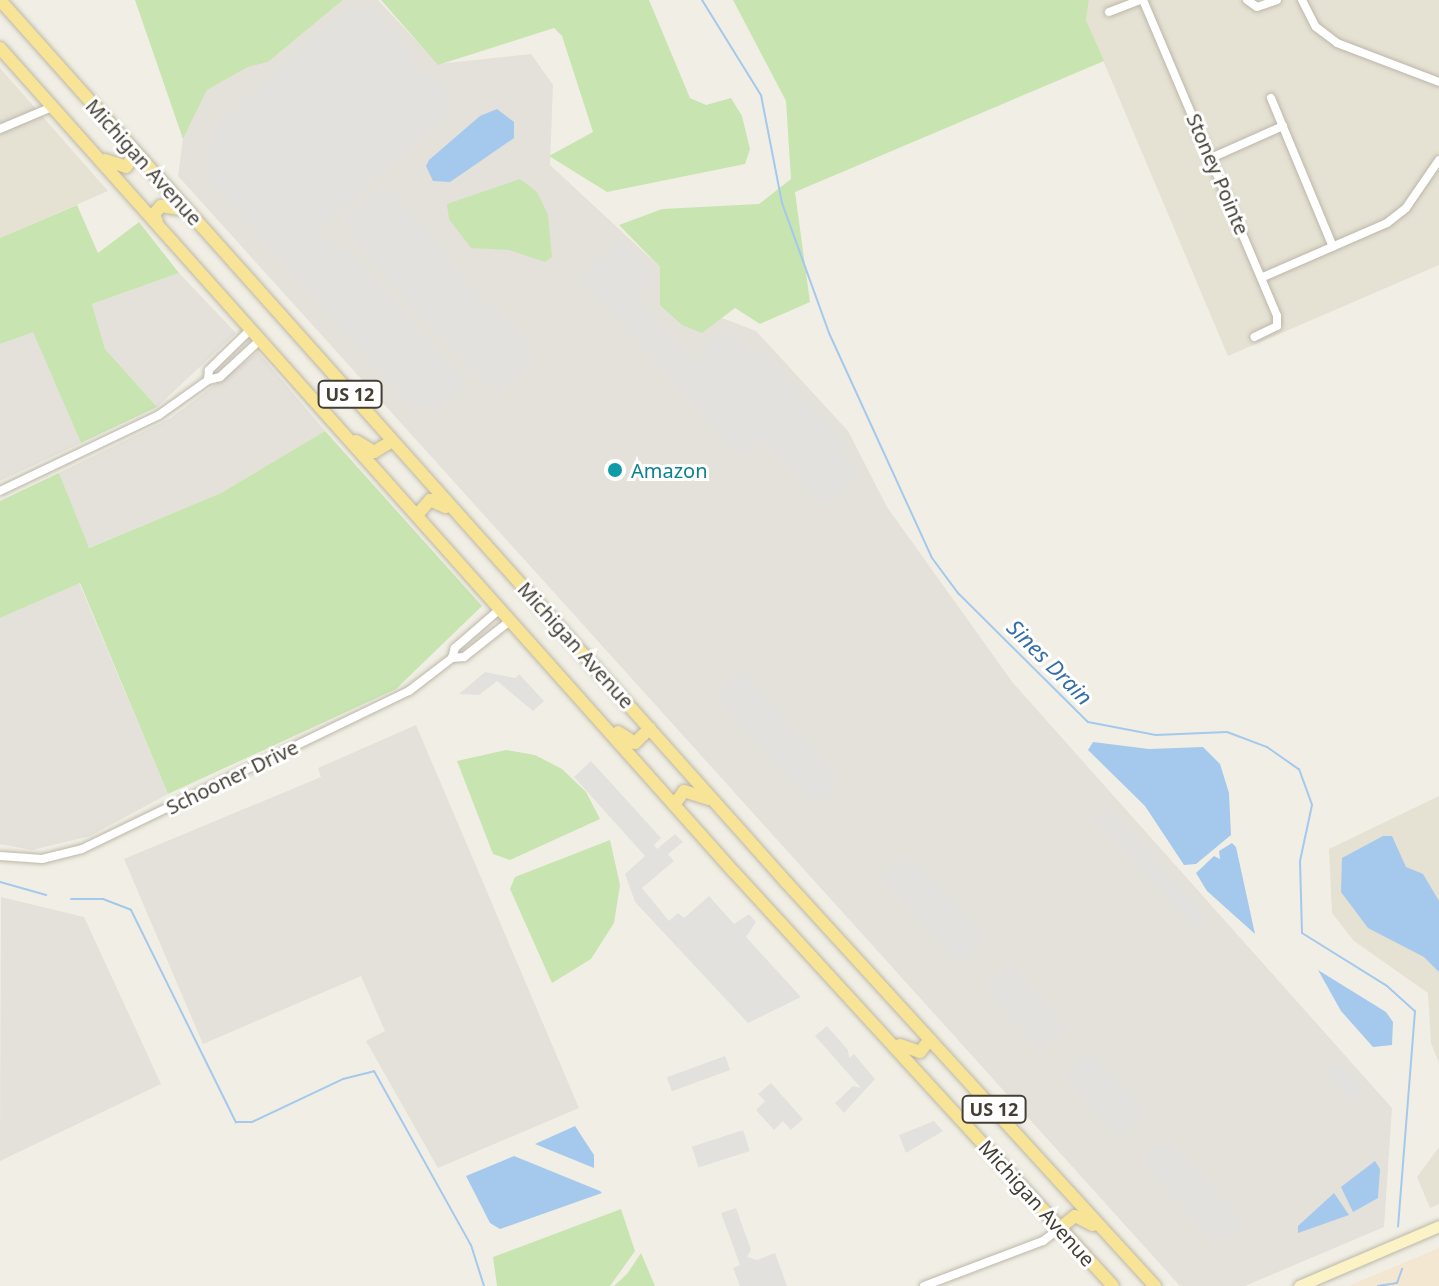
<!DOCTYPE html>
<html>
<head>
<meta charset="utf-8">
<style>
	body { margin:0 }
	#map { position:relative; width:1439px; height:1286px; overflow:hidden; background:#f1efe5; font-family:"Noto Sans",sans-serif }
	div>[style] { position:absolute }
	[style*='--x'] { left:calc(var(--x)*1px); top:calc(var(--y)*1px); width:calc(var(--w)*1px); rotate:calc(var(--a)*1deg) }
	.residential>* { inset:0; background:#e5e1d3 }
	.commercial>* { inset:0; background:#f3e7d1 }
	.industrial>* { inset:0; background:#e4e0da }
	.green>* { inset:0; background:#c8e4b0 }
	.parking>* { inset:0; background:#e2e1dd; transform-origin:0 0 }
	.water>* { inset:0; background:#a4c9ec }
	.stream>* { height:2px; margin:-1px; padding:0 1px; transform-origin:1px; border-radius:1px; background:#a4c9ec }
	.roads { filter:drop-shadow(0 0 2px #bcb7a8) drop-shadow(0 0 2px #bcb7a8) }
	.street>* { height:8px; margin:-4px; padding:0 4px; transform-origin:4px; border-radius:4px; background:#fff }
	.secondary>* { height:11px; margin:-5.5px; padding:0 5.5px; transform-origin:5.5px; border-radius:5.5px; background:#fbf2c5 }
	.primary>* { height:12px; margin:-6px; padding:0 6px; transform-origin:6px; border-radius:6px; background:#f8e497 }
	.dots>* { width:22px; height:22px; translate:-50% -50%; box-sizing:border-box; border:4px solid #fff; border-radius:50% }
	span { translate:-50% -50%; white-space:nowrap; text-align:center; line-height:1.15; -webkit-text-stroke:6px #fff; paint-order:stroke }
	.shield-label span { padding:2px 6px; background:#fff; border:2px solid; border-radius:6px; -webkit-text-stroke-width:0 }
	.shield-label { font-size:18px; color:#433f35; font-weight:700 }
	.street-label { font-size:20px; color:#433f35 }
	.culture-label { font-size:20px; color:#0d838f }
	.left { translate:0 -50%; text-align:left }
	.water-label { font-size:22px; color:#356fa9; font-style:italic }
</style>
</head>
<body>
<div id="map">
	<div class="residential">
		<i style="clip-path:polygon(1089px 0,1439px 0,1439px 265px,1228px 356px,1086px 20px)"></i>
		<i style="clip-path:polygon(0 68px,108px 191px,0 238px)"></i>
		<i style="clip-path:polygon(1439px 796px,1439px 1063px,1431px 1043px,1428px 993px,1354px 941px,1332px 913px,1329px 849px)"></i>
		<i style="clip-path:polygon(1439px 1147px,1439px 1204px,1430px 1208px,1417px 1177px)"></i>
	</div>
	<div class="commercial">
		<i style="clip-path:polygon(1439px 1248px,1439px 1286px,1348px 1286px)"></i>
	</div>
	<div class="industrial">
		<i style="clip-path:polygon(343px 0,378px 0,438px 64px,531px 54px,553px 85px,550px 165px,660px 267px,701px 333px,722px 318px,756px 331px,848px 431px,887px 507px,1013px 683px,1392px 1108px,1384px 1227px,1245px 1286px,1180px 1286px,178px 176px,183px 139px,207px 90px,248px 67px,268px 62px)"></i>
		<i style="clip-path:polygon(179px 273px,236px 333px,157px 407px,105px 349px,92px 304px)"></i>
		<i style="clip-path:polygon(33px 331px,81px 443px,0 481px,0 344px)"></i>
		<i style="clip-path:polygon(258px 352px,325px 431px,221px 493px,88px 548px,59px 473px,171px 418px)"></i>
		<i style="clip-path:polygon(79px 583px,168px 794px,90px 836px,32px 850px,0 844px,0 618px)"></i>
		<i style="clip-path:polygon(416px 725px,579px 1108px,438px 1168px,366px 1041px,385px 1031px,361px 976px,203px 1044px,124px 859px,321px 777px,318px 768px)"></i>
		<i style="clip-path:polygon(1px 897px,84px 917px,161px 1084px,0 1161px)"></i>
	</div>
	<div class="green">
		<i style="clip-path:polygon(135px 0,343px 0,268px 62px,248px 67px,207px 90px,183px 139px)"></i>
		<i style="clip-path:polygon(381px 0,649px 0,690px 98px,706px 105px,731px 98px,742px 116px,750px 149px,745px 164px,607px 192px,549px 156px,593px 132px,562px 36px,554px 28px,438px 65px)"></i>
		<i style="clip-path:polygon(733px 0,1089px 0,1086px 20px,1104px 61px,795px 192px,810px 302px,760px 324px,735px 308px,702px 333px,682px 325px,660px 305px,660px 267px,619px 225px,662px 209px,759px 204px,791px 179px,786px 101px)"></i>
		<i style="clip-path:polygon(520px 179px,537px 192px,548px 215px,552px 257px,545px 262px,509px 250px,471px 248px,449px 219px,447px 204px)"></i>
		<i style="clip-path:polygon(77px 205px,98px 253px,139px 222px,179px 273px,92px 304px,105px 349px,157px 407px,81px 443px,33px 332px,0 344px,0 238px)"></i>
		<i style="clip-path:polygon(325px 431px,482px 606px,396px 689px,168px 794px,80px 583px,0 618px,0 501px,59px 473px,89px 548px,221px 493px)"></i>
		<i style="clip-path:polygon(506px 750px,535px 755px,562px 769px,586px 792px,600px 819px,510px 860px,493px 854px,457px 761px)"></i>
		<i style="clip-path:polygon(610px 840px,620px 885px,614px 923px,591px 959px,552px 983px,510px 889px,515px 877px)"></i>
		<i style="clip-path:polygon(621px 1209px,635px 1251px,610px 1286px,497px 1286px,493px 1257px)"></i>
		<i style="clip-path:polygon(641px 1253px,655px 1286px,614px 1286px,627px 1274px)"></i>
	</div>
	<div class="parking">
		<i style="clip-path:polygon(353px 4px,361px 11px,370px 4px,413px 53px,407px 59px,420px 74px,428px 69px,451px 96px,445px 102px,452px 110px,318px 229px,336px 250px,343px 244px,466px 383px,431px 415px,422px 405px,415px 411px,245px 220px,251px 215px,247px 209px,240px 214px,204px 173px,210px 167px,204px 153px,217px 137px,211px 130px)"></i>
		<i style="clip-path:polygon(378px 188px,384px 193px,391px 188px,485px 304px,490px 301px,533px 349px,529px 353px,535px 360px,498px 393px,462px 361px,458px 349px,453px 352px,351px 236px,355px 232px,343px 219px)"></i>
		<i style="clip-path:polygon(623px 238px,656px 276px,636px 298px,693px 362px,687px 369px,703px 359px,698px 351px,722px 329px,752px 354px,759px 348px,800px 395px,794px 400px,798px 404px,804px 399px,845px 445px,839px 451px,859px 474px,823px 506px,763px 438px,741px 457px,579px 276px)"></i>
		<i style="clip-path:polygon(485px 672px,515px 678px,519px 674px,544px 701px,533px 711px,497px 681px,479px 695px,459px 694px)"></i>
		<i style="clip-path:polygon(745px 675px,789px 723px,786px 729px,796px 731px,840px 780px,829px 797px,825px 794px,814px 805px,714px 694px,735px 676px)"></i>
		<i style="clip-path:polygon(591px 761px,661px 838px,654px 845px,657px 849px,675px 834px,683px 842px,668px 854px,674px 861px,642px 888px,669px 921px,678px 913px,684px 918px,709px 896px,734px 924px,749px 914px,756px 922px,746px 937px,801px 997px,748px 1023px,635px 902px,625px 874px,645px 856px,574px 777px)"></i>
		<i style="left:1106px;top:808px;width:149px;height:16px;rotate:47deg"></i>
		<i style="clip-path:polygon(903px 858px,912px 859px,987px 940px,960px 964px,881px 877px)"></i>
		<i style="left:1010px;top:964px;width:85px;height:36px;rotate:48deg"></i>
		<i style="clip-path:polygon(827px 1026px,848px 1050px,849px 1058px,854px 1054px,875px 1079px,844px 1113px,835px 1103px,853px 1086px,861px 1088px,815px 1036px)"></i>
		<i style="left:1089px;top:1050px;width:85px;height:36px;rotate:48deg"></i>
		<i style="left:725px;top:1056px;width:15px;height:62px;rotate:70deg"></i>
		<i style="left:1336px;top:1060px;width:42px;height:16px;rotate:48deg"></i>
		<i style="clip-path:polygon(771px 1083px,803px 1119px,791px 1130px,783px 1121px,774px 1130px,756px 1110px,765px 1101px,758px 1094px)"></i>
		<i style="clip-path:polygon(934px 1121px,943px 1131px,906px 1153px,899px 1135px)"></i>
		<i style="left:743px;top:1130px;width:22px;height:54px;rotate:72deg"></i>
		<i style="clip-path:polygon(1162px 1142px,1172px 1143px,1240px 1218px,1240px 1228px,1229px 1238px,1223px 1234px,1214px 1243px,1141px 1161px)"></i>
		<i style="clip-path:polygon(736px 1208px,751px 1250px,747px 1257px,757px 1260px,775px 1253px,787px 1286px,740px 1286px,733px 1268px,740px 1265px,721px 1213px)"></i>
	</div>
	<div class="water">
		<i style="clip-path:polygon(497px 109px,514px 122px,514px 138px,450px 182px,433px 181px,426px 166px,429px 160px,480px 116px)"></i>
		<i style="clip-path:polygon(1093px 742px,1149px 749px,1203px 747px,1220px 764px,1229px 793px,1231px 835px,1196px 864px,1184px 865px,1145px 806px,1088px 750px)"></i>
		<i style="clip-path:polygon(1383px 836px,1392px 836px,1406px 867px,1423px 874px,1439px 901px,1439px 972px,1424px 957px,1368px 928px,1341px 892px,1342px 858px)"></i>
		<i style="clip-path:polygon(1232px 843px,1236px 847px,1255px 934px,1207px 891px,1196px 873px,1214px 856px,1220px 859px,1219px 851px)"></i>
		<i style="clip-path:polygon(1318px 970px,1386px 1012px,1393px 1022px,1392px 1045px,1373px 1047px,1341px 1011px)"></i>
		<i style="clip-path:polygon(575px 1126px,594px 1155px,594px 1168px,535px 1144px)"></i>
		<i style="clip-path:polygon(514px 1156px,600px 1191px,602px 1193px,500px 1229px,490px 1223px,466px 1176px)"></i>
		<i style="clip-path:polygon(1375px 1161px,1380px 1169px,1378px 1198px,1353px 1212px,1341px 1187px)"></i>
		<i style="clip-path:polygon(1334px 1193px,1349px 1215px,1298px 1233px,1298px 1226px)"></i>
	</div>
	<div class="stream">
		<i style="--x:702;--y:0;--w:112;--a:58.2"></i>
		<i style="--x:761;--y:95;--w:110;--a:79"></i>
		<i style="--x:782;--y:203;--w:138;--a:70.1"></i>
		<i style="--x:829;--y:333;--w:247;--a:65.4"></i>
		<i style="--x:932;--y:558;--w:44;--a:53.4"></i>
		<i style="--x:958;--y:593;--w:183;--a:44.8"></i>
		<i style="--x:1088;--y:722;--w:69;--a:10.8"></i>
		<i style="--x:1156;--y:735;--w:71;--a:-2.4"></i>
		<i style="--x:1227;--y:732;--w:43;--a:20.6"></i>
		<i style="--x:1267;--y:747;--w:39;--a:35"></i>
		<i style="--x:1299;--y:769;--w:38;--a:70"></i>
		<i style="--x:1312;--y:805;--w:57;--a:102.1"></i>
		<i style="--x:1300;--y:861;--w:72;--a:88.4"></i>
		<i style="--x:1302;--y:933;--w:100;--a:31.9"></i>
		<i style="--x:1387;--y:986;--w:38;--a:42"></i>
		<i style="--x:1415;--y:1011;--w:216;--a:94.5"></i>
		<i style="--x:0;--y:882;--w:48;--a:15.8"></i>
		<i style="--x:71;--y:899;--w:32;--a:0"></i>
		<i style="--x:103;--y:899;--w:30;--a:21"></i>
		<i style="--x:131;--y:910;--w:237;--a:63.7"></i>
		<i style="--x:236;--y:1122;--w:16;--a:0"></i>
		<i style="--x:252;--y:1122;--w:101;--a:-25.3"></i>
		<i style="--x:343;--y:1079;--w:32;--a:-14"></i>
		<i style="--x:374;--y:1071;--w:199;--a:60.9"></i>
		<i style="--x:471;--y:1245;--w:43;--a:72.4"></i>
		<i style="--x:1378;--y:1286;--w:19;--a:-9"></i>
		<i style="--x:1397;--y:1283;--w:15;--a:-70"></i>
	</div>
	<div class="roads">
		<div class="street">
			<i style="--x:1143;--y:0;--w:343;--a:67"></i>
			<i style="--x:1277;--y:316;--w:10;--a:90"></i>
			<i style="--x:1277;--y:326;--w:25;--a:154"></i>
			<i style="--x:1247;--y:0;--w:12;--a:35"></i>
			<i style="--x:1257;--y:7;--w:21;--a:-19"></i>
			<i style="--x:1302;--y:0;--w:30;--a:63"></i>
			<i style="--x:1316;--y:27;--w:26;--a:37"></i>
			<i style="--x:1337;--y:43;--w:109;--a:20.9"></i>
			<i style="--x:1109;--y:12;--w:34;--a:-21"></i>
			<i style="--x:1271;--y:98;--w:161;--a:67.4"></i>
			<i style="--x:0;--y:129;--w:56;--a:-22.9"></i>
			<i style="--x:1211;--y:158;--w:79;--a:-24"></i>
			<i style="--x:1263;--y:277;--w:135;--a:-23.5"></i>
			<i style="--x:1387;--y:223;--w:24;--a:-38"></i>
			<i style="--x:1406;--y:208;--w:58;--a:-55.5"></i>
			<i style="--x:251;--y:329;--w:59;--a:135.7"></i>
			<i style="--x:209;--y:370;--w:10;--a:96"></i>
			<i style="--x:208;--y:380;--w:12;--a:-14"></i>
			<i style="--x:220;--y:377;--w:54;--a:-42.8"></i>
			<i style="--x:0;--y:491;--w:176;--a:-25.5"></i>
			<i style="--x:159;--y:415;--w:60;--a:-35.5"></i>
			<i style="--x:500;--y:609;--w:60;--a:139.1"></i>
			<i style="--x:455;--y:648;--w:10;--a:107"></i>
			<i style="--x:452;--y:658;--w:12;--a:-5"></i>
			<i style="--x:464;--y:657;--w:60;--a:-38.2"></i>
			<i style="--x:0;--y:856;--w:42;--a:4.1"></i>
			<i style="--x:42;--y:859;--w:41;--a:-14"></i>
			<i style="--x:82;--y:849;--w:363;--a:-25.8"></i>
			<i style="--x:409;--y:691;--w:54;--a:-37.5"></i>
			<i style="--x:924;--y:1286;--w:127;--a:-20.7"></i>
			<i style="--x:1043;--y:1241;--w:21;--a:-37"></i>
		</div>
		<div class="secondary">
			<i style="--x:1299;--y:1286;--w:152;--a:-23.2"></i>
		</div>
		<div class="primary">
			<i style="--x:0;--y:0;--w:1183;--a:48.29"></i>
			<i style="--x:787;--y:883;--w:546;--a:47.6"></i>
			<i style="--x:0;--y:48;--w:1104;--a:48.31"></i>
			<i style="--x:734;--y:872;--w:561;--a:47.53"></i>
			<i style="--x:105;--y:160;--w:22;--a:18"></i>
			<i style="--x:126;--y:167;--w:17;--a:-54"></i>
			<i style="--x:157;--y:222;--w:9;--a:-111"></i>
			<i style="--x:154;--y:214;--w:11;--a:-49"></i>
			<i style="--x:161;--y:206;--w:24;--a:9"></i>
			<i style="--x:356;--y:441;--w:21;--a:31"></i>
			<i style="--x:374;--y:452;--w:21;--a:-31"></i>
			<i style="--x:417;--y:515;--w:20;--a:-49"></i>
			<i style="--x:430;--y:500;--w:17;--a:25"></i>
			<i style="--x:618;--y:732;--w:20;--a:33"></i>
			<i style="--x:635;--y:743;--w:21;--a:-45"></i>
			<i style="--x:674;--y:805;--w:17;--a:-54"></i>
			<i style="--x:684;--y:791;--w:26;--a:18"></i>
			<i style="--x:900;--y:1045;--w:21;--a:19"></i>
			<i style="--x:920;--y:1052;--w:16;--a:-52"></i>
			<i style="--x:1060;--y:1228;--w:19;--a:-39"></i>
			<i style="--x:1075;--y:1216;--w:20;--a:27"></i>
		</div>
	</div>
	<div class="dots">
		<i style="left:615px;top:470px;background:#0f9aa8"></i>
	</div>
	<div class="shield-label">
		<span style="left:350px;top:394px">US 12</span>
		<span style="left:994px;top:1109px">US 12</span>
	</div>
	<div class="street-label">
		<span style="left:144px;top:162px;rotate:48deg">Michigan Avenue</span>
		<span style="left:1218px;top:174px;rotate:67deg">Stoney Pointe</span>
		<span style="left:576px;top:645px;rotate:48deg">Michigan Avenue</span>
		<span style="left:232px;top:777px;rotate:-26deg">Schooner Drive</span>
		<span style="left:1037px;top:1203px;rotate:48deg">Michigan Avenue</span>
	</div>
	<div class="culture-label">
		<span class="left" style="left:631px;top:470px">Amazon</span>
	</div>
	<div class="water-label">
		<span style="left:1050px;top:662px;rotate:45deg">Sines Drain</span>
	</div>
</div>
</body>
</html>
